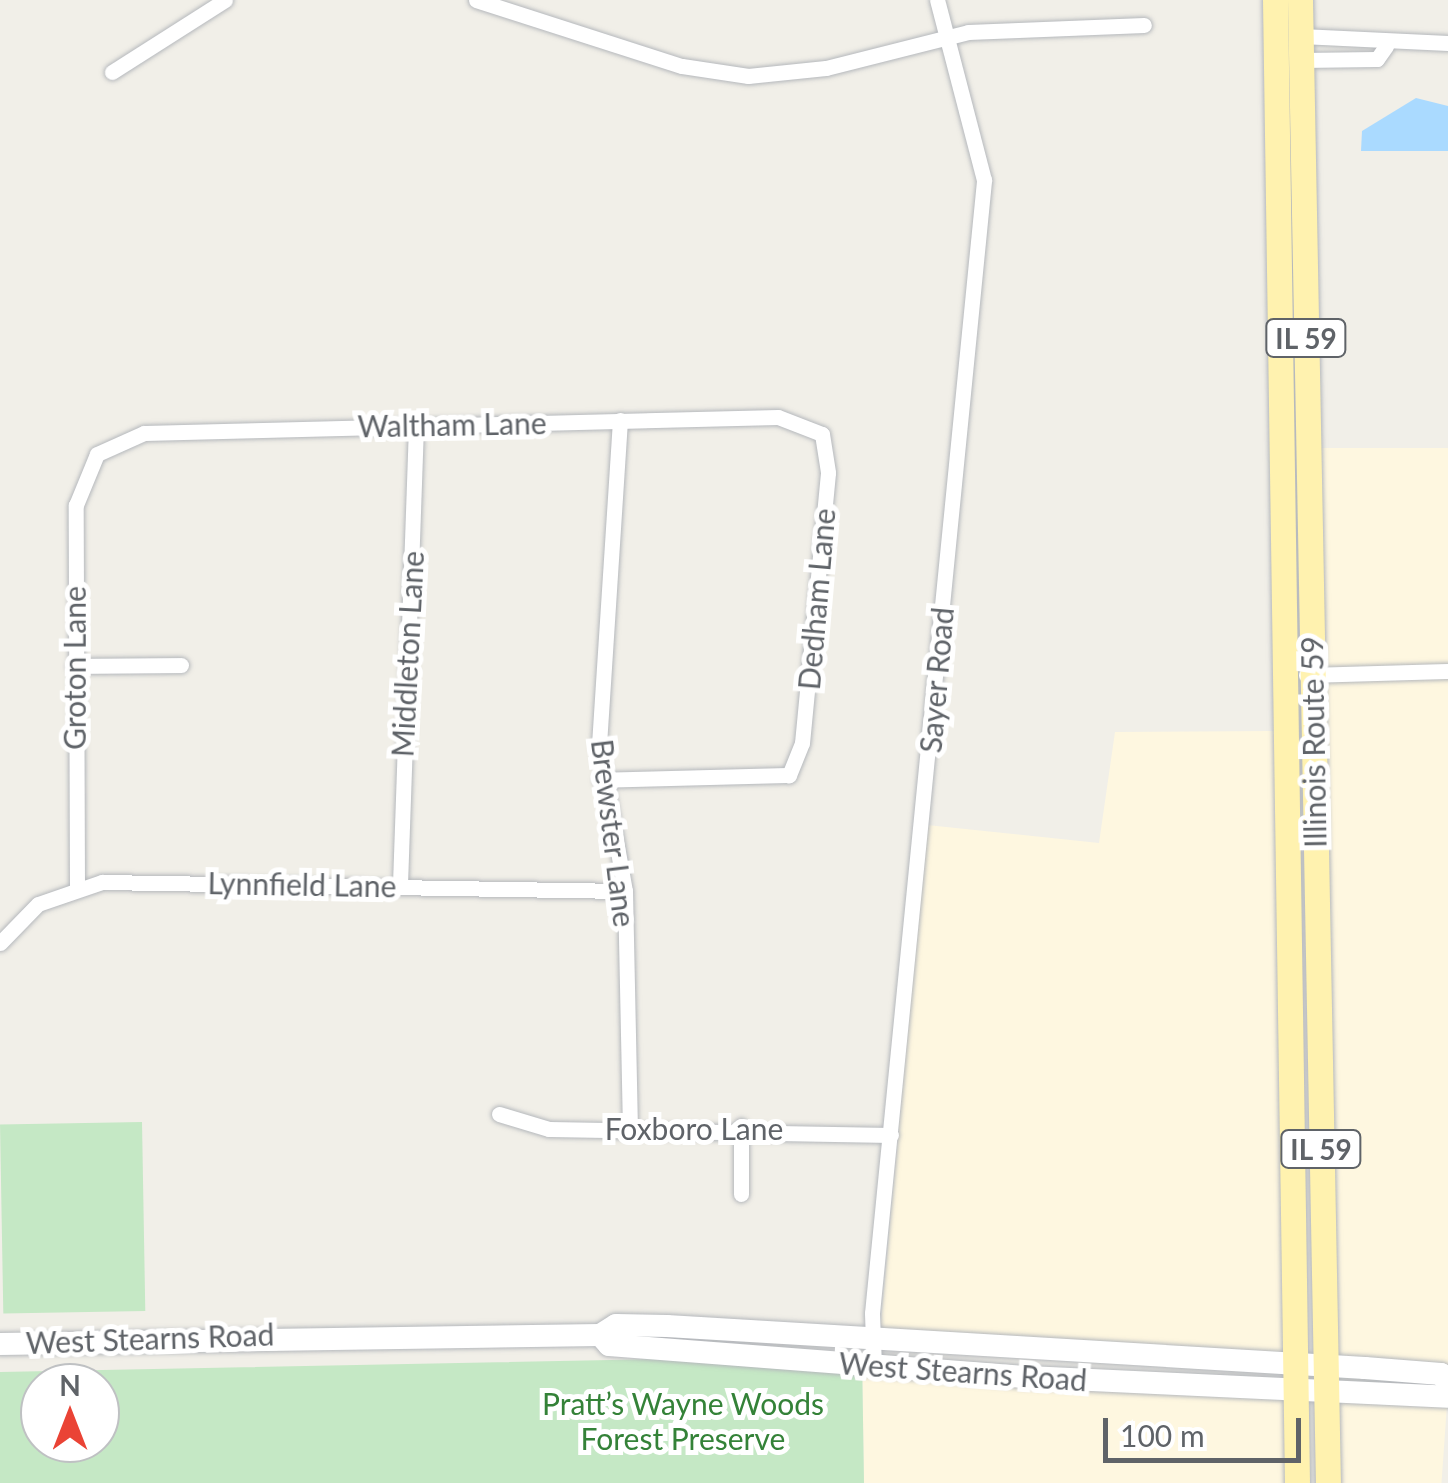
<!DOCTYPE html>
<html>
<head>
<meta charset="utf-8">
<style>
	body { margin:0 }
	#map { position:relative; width:1448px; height:1483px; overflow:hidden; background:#f1efe8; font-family:Lato,sans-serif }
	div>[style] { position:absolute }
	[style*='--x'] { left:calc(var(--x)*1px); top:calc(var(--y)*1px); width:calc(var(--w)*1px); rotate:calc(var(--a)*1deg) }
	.commercial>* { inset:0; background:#fef7e0; transform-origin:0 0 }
	.green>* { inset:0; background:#c5e8c5; transform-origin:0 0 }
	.water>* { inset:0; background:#aadaff }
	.roads { filter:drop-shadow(0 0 2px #b5b8bc) drop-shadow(0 0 2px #b5b8bc) }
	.minor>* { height:15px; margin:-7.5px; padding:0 7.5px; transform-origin:7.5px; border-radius:7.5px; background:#fff }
	.secondary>* { height:22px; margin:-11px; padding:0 11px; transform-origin:11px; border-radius:11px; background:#fff }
	.primary>* { height:25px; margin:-12.5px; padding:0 12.5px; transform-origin:12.5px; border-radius:12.5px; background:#fff2af }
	span { translate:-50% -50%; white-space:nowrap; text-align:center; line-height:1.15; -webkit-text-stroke:10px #fff; paint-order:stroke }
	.shield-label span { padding:2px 8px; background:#fff; border:2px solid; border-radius:8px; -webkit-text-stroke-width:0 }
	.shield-label { font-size:28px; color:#5f6368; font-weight:700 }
	.street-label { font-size:30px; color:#5f6368 }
	.park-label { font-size:30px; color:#348238 }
	.north { position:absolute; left:20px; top:1363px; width:100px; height:100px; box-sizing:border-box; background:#fff; border:2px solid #bfc1c3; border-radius:50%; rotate:0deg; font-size:28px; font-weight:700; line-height:40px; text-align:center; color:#5f6368 }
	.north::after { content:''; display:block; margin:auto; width:35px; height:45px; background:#ea4335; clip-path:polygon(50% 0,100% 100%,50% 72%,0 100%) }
	.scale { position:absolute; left:1103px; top:1418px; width:198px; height:45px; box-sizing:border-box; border:5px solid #5f6368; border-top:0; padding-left:12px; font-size:30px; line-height:35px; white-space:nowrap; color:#5f6368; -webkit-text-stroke:8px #fff; paint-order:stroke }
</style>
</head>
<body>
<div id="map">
	<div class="commercial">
		<i style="left:1448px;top:448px;width:219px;height:134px;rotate:90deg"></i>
		<i style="left:1448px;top:676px;width:708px;height:129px;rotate:90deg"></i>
		<i style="clip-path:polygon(1285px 731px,1296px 1372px,879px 1344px,927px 825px,1099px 843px,1115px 732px)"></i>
		<i style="clip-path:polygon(862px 1355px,1294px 1387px,1296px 1483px,864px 1483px)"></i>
		<i style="left:1332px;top:1386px;width:116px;height:97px;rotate:4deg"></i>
	</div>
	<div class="green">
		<i style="left:142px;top:1122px;width:189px;height:142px;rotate:89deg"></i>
		<i style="clip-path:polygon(evenodd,862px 1355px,864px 1483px,0 1483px,0 1372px,862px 1355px,40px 1383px,100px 1383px,100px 1443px,40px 1443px,40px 1383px)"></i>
	</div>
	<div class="water">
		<i style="clip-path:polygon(1416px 98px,1448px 106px,1448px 151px,1361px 151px,1362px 131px)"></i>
	</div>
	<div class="roads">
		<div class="minor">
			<i style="--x:476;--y:0;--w:216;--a:17.8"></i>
			<i style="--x:682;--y:66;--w:67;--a:8.6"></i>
			<i style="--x:748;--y:76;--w:78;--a:-5.9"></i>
			<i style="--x:826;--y:68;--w:146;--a:-14.2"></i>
			<i style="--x:968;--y:32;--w:176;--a:-2.3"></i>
			<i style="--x:1301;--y:36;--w:147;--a:2.7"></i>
			<i style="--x:1301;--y:60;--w:76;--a:-0.8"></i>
			<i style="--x:1377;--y:59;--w:16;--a:-55"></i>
			<i style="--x:112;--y:72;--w:134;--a:-32.5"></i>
			<i style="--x:620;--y:420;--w:326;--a:93.7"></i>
			<i style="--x:599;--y:745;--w:148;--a:79.9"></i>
			<i style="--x:625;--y:891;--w:236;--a:88.8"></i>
			<i style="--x:74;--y:666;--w:107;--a:-0.5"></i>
			<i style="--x:1306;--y:675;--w:142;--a:-1.6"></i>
			<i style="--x:400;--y:884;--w:459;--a:-88"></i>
			<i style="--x:77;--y:886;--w:381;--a:-90.2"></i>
			<i style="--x:76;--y:505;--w:55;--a:-67.6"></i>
			<i style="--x:97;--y:454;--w:51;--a:-24.1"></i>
			<i style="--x:144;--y:433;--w:634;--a:-1.45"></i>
			<i style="--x:778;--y:417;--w:47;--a:21.1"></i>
			<i style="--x:822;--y:434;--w:39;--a:81"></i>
			<i style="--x:828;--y:473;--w:271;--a:95.5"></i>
			<i style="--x:802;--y:743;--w:35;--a:112"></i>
			<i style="--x:789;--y:775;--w:188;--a:178.5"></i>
			<i style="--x:0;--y:943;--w:54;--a:-45.7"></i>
			<i style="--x:38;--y:904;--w:68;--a:-19"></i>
			<i style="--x:102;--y:882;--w:523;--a:0.99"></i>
			<i style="--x:499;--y:1114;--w:52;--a:16.7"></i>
			<i style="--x:549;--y:1129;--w:342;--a:1"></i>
			<i style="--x:741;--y:1194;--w:68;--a:-90"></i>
			<i style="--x:874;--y:1366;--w:53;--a:-92.2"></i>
			<i style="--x:872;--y:1313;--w:1139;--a:-84.35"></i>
			<i style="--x:984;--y:180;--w:186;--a:-104.6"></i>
		</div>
		<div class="secondary">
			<i style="--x:600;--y:1335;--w:13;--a:48"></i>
			<i style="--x:609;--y:1345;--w:420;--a:4.4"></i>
			<i style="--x:1028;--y:1377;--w:420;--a:2.7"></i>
			<i style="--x:0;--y:1344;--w:600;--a:-0.86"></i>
			<i style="--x:600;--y:1335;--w:19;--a:-32"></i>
			<i style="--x:616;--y:1325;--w:51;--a:1.1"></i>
			<i style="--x:667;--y:1326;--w:699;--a:3.44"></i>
			<i style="--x:1365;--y:1368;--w:76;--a:4.5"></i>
			<i style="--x:1441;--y:1374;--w:11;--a:52"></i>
		</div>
		<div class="primary">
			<i style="--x:1275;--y:0;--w:1483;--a:89.15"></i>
			<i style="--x:1300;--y:0;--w:1483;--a:88.92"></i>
		</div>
	</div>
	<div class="shield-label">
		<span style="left:1306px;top:338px">IL 59</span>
		<span style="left:1321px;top:1149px">IL 59</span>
	</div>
	<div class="street-label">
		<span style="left:452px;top:424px;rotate:-1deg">Waltham Lane</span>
		<span style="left:816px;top:599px;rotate:-85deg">Dedham Lane</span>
		<span style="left:407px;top:654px;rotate:-87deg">Middleton Lane</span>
		<span style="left:74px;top:668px;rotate:-90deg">Groton Lane</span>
		<span style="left:936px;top:680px;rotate:-85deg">Sayer Road</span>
		<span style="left:1313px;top:742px;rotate:-91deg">Illinois Route 59</span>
		<span style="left:614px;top:833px;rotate:83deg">Brewster Lane</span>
		<span style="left:302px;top:884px;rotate:1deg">Lynnfield Lane</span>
		<span style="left:694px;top:1128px">Foxboro Lane</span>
		<span style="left:150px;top:1338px;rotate:-2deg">West Stearns Road</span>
		<span style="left:963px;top:1371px;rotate:4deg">West Stearns Road</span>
	</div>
	<div class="park-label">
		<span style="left:683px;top:1420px">Pratt’s Wayne Woods<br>Forest Preserve</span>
	</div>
	<div class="north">N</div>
	<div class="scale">100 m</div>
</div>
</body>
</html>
